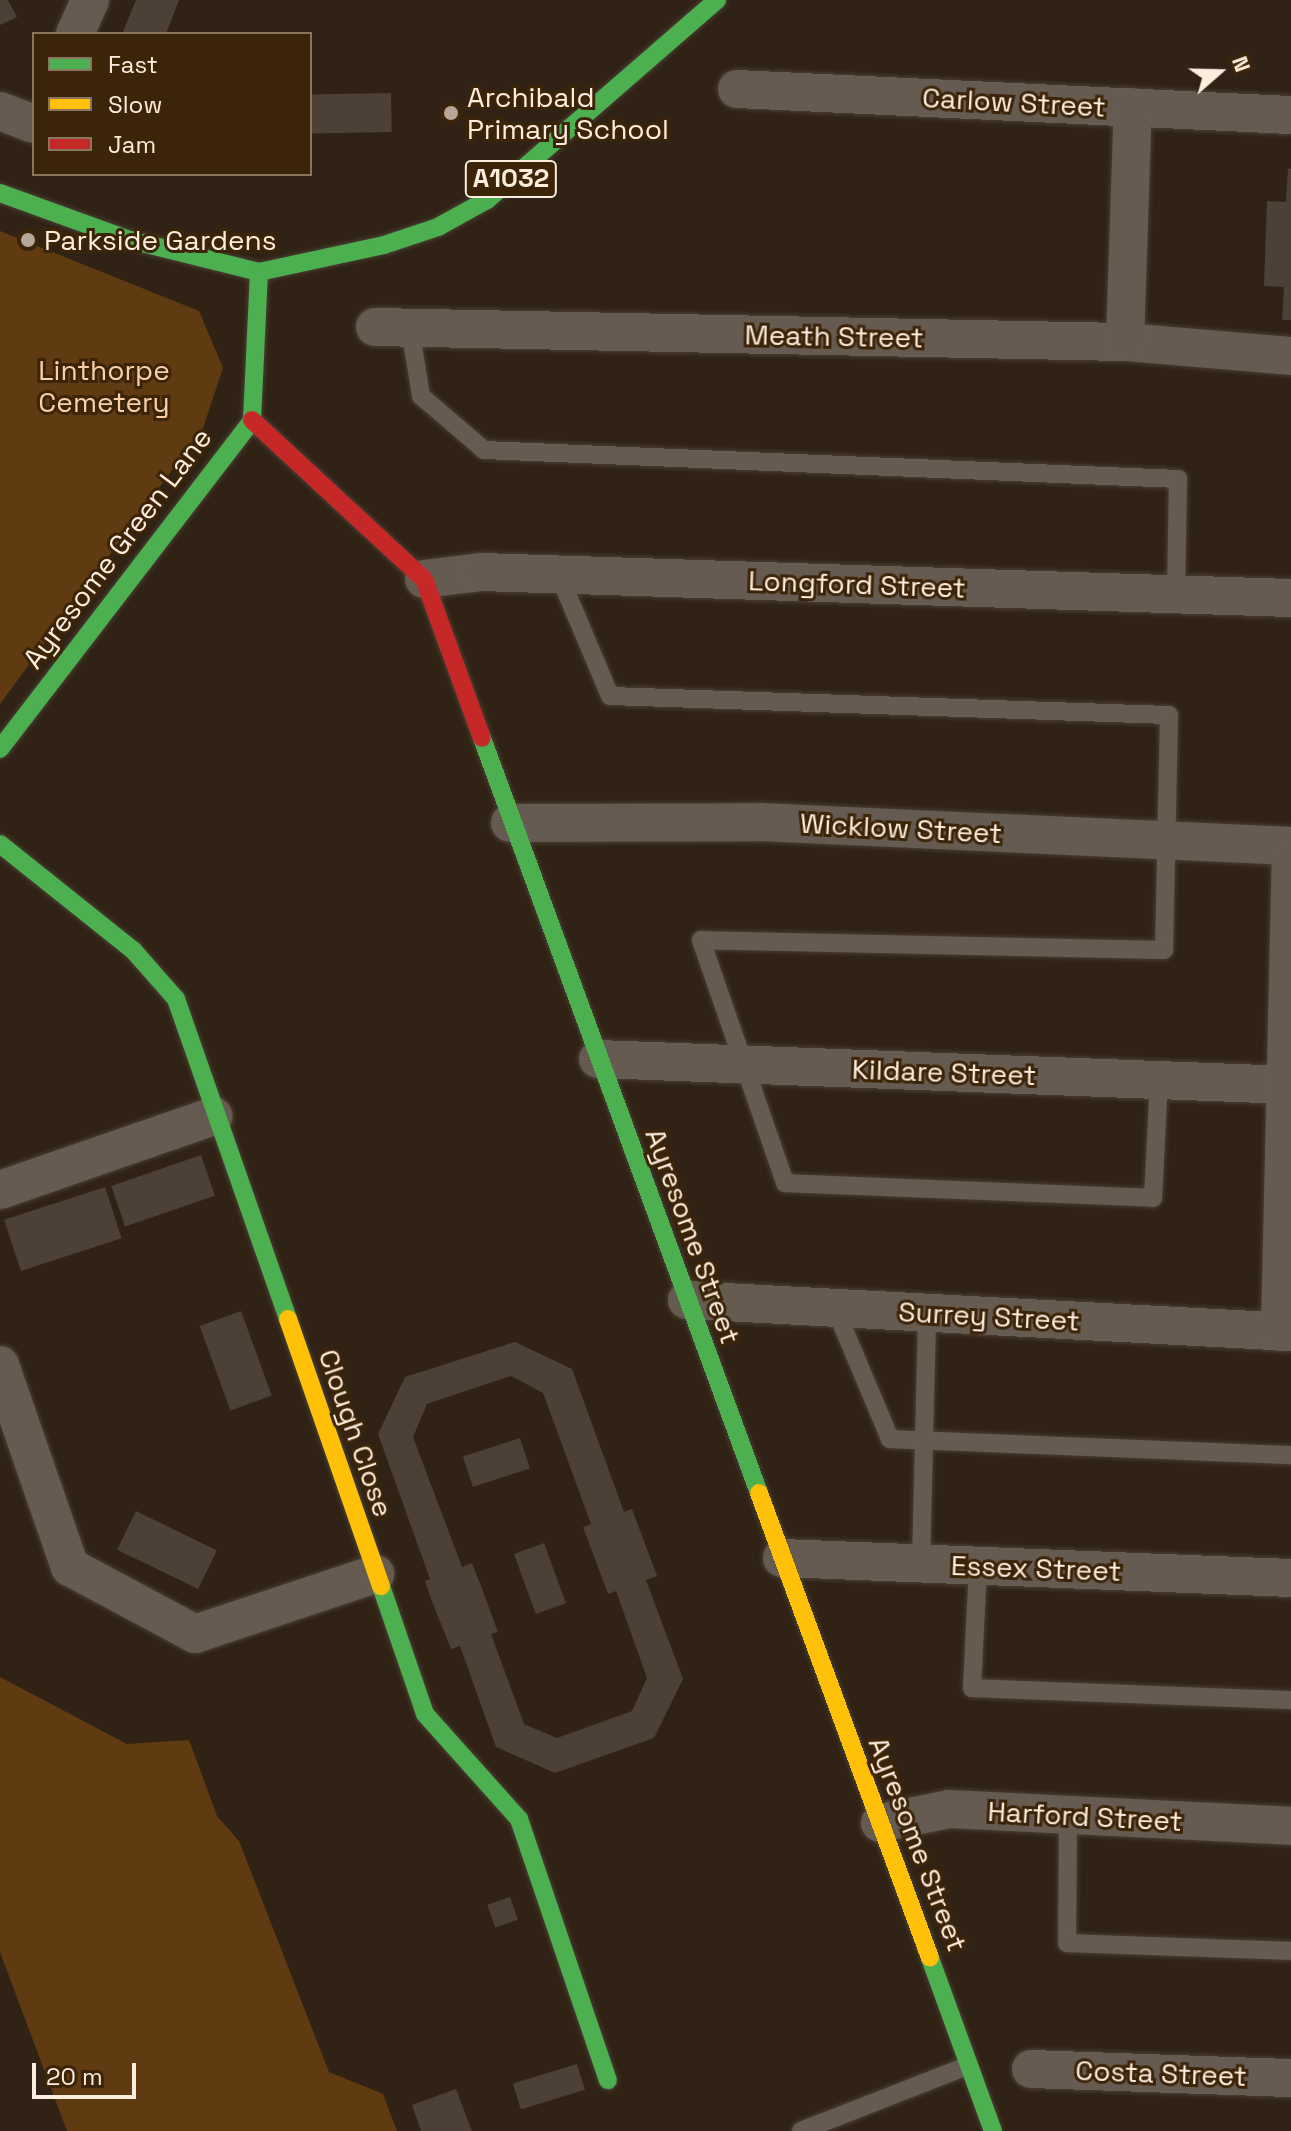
<!DOCTYPE html>
<html>
<head>
<meta charset="utf-8">
<style>
	body { margin:0 }
	#map { position:relative; width:1291px; height:2131px; overflow:hidden; background:#302315; font-family:"Space Grotesk",sans-serif }
	div>[style] { position:absolute }
	[style*='--x'] { left:calc(var(--x)*1px); top:calc(var(--y)*1px); width:calc(var(--w)*1px); rotate:calc(var(--a)*1deg) }
	.green>* { inset:0; background:#603b12 }
	.building>* { inset:0; background:#4c4037; transform-origin:0 0 }
	.roads { filter:drop-shadow(0 0 2px #493e34) drop-shadow(0 0 2px #493e34) }
	.lane>* { height:18px; margin:-9px; padding:0 9px; transform-origin:9px; border-radius:9px; background:#655b51 }
	.street>* { height:38px; margin:-19px; padding:0 19px; transform-origin:19px; border-radius:19px; background:#655b51 }
	.fast>* { height:18px; margin:-9px; padding:0 9px; transform-origin:9px; border-radius:9px; background:#4caf50 }
	.slow>* { height:18px; margin:-9px; padding:0 9px; transform-origin:9px; border-radius:9px; background:#ffc107 }
	.jam>* { height:18px; margin:-9px; padding:0 9px; transform-origin:9px; border-radius:9px; background:#c62828 }
	.dots>* { width:22px; height:22px; translate:-50% -50%; box-sizing:border-box; border:4px solid #3c2409; border-radius:50% }
	span { translate:-50% -50%; white-space:nowrap; text-align:center; line-height:1.15; -webkit-text-stroke:6px #3c2409; paint-order:stroke }
	.shield-label span { padding:2px 6px; background:#3c2409; border:2px solid; border-radius:6px; -webkit-text-stroke-width:0 }
	.shield-label { font-size:26px; color:#fdedde; font-weight:700 }
	.poi-label { font-size:28px; color:#fdedde }
	.left { translate:0 -50%; text-align:left }
	.street-label { font-size:28px; color:#fdedde }
	.park-label { font-size:28px; color:#f9cfa7 }
	.legend { position:absolute; left:32px; top:32px; width:280px; height:144px; box-sizing:border-box; background:#3c2409; border:2px solid #89745e; margin:0; padding:10px 14px; list-style:none; font-size:24px; color:#fdedde }
	.legend li { display:flex; align-items:center; gap:16px; height:40px }
	.legend b { width:40px; border:2px solid #89745e }
	.north { position:absolute; left:1179px; top:32px; width:80px; height:80px; -webkit-text-stroke:6px #3c2409; paint-order:stroke; rotate:70deg; font-size:22px; font-weight:700; line-height:32px; text-align:center; color:#fdedde }
	.north::after { content:''; display:block; margin:auto; width:28px; height:36px; background:#fdedde; clip-path:polygon(50% 0,100% 100%,50% 72%,0 100%) }
	.scale { position:absolute; left:32px; top:2063px; width:104px; height:36px; box-sizing:border-box; border:4px solid #fdedde; border-top:0; padding-left:10px; font-size:24px; line-height:28px; white-space:nowrap; color:#fdedde; -webkit-text-stroke:6px #3c2409; paint-order:stroke }
</style>
</head>
<body>
<div id="map">
	<div class="green">
		<i style="clip-path:polygon(0 231px,199px 311px,223px 368px,203px 428px,0 704px)"></i>
		<i style="clip-path:polygon(0 1677px,127px 1744px,189px 1740px,217px 1816px,239px 1841px,329px 2072px,383px 2094px,397px 2131px,67px 2131px,0 1952px)"></i>
	</div>
	<div class="building">
		<i style="clip-path:polygon(0 0,8px 0,17px 17px,0 25px)"></i>
		<i style="clip-path:polygon(136px 0,179px 0,166px 34px,122px 34px)"></i>
		<i style="left:391px;top:93px;width:39px;height:81px;rotate:89deg"></i>
		<i style="clip-path:polygon(1288px 168px,1291px 169px,1291px 320px,1282px 320px,1284px 287px,1264px 286px,1267px 201px,1286px 202px)"></i>
		<i style="left:201px;top:1155px;width:43px;height:95px;rotate:71deg"></i>
		<i style="left:105px;top:1187px;width:54px;height:106px;rotate:72deg"></i>
		<i style="left:241px;top:1311px;width:90px;height:44px;rotate:70deg"></i>
		<i style="clip-path:polygon(evenodd,515px 1342px,572px 1369px,624px 1512px,632px 1509px,657px 1576px,646px 1580px,683px 1679px,654px 1738px,555px 1773px,496px 1747px,460px 1646px,451px 1649px,433px 1604px,425px 1581px,430px 1579px,378px 1434px,405px 1377px,515px 1342px,511px 1376px,543px 1393px,591px 1524px,583px 1527px,608px 1594px,616px 1591px,647px 1678px,632px 1711px,557px 1738px,524px 1724px,491px 1634px,498px 1632px,481px 1586px,472px 1563px,462px 1567px,413px 1437px,427px 1404px,511px 1376px)"></i>
		<i style="left:520px;top:1438px;width:32px;height:60px;rotate:72deg"></i>
		<i style="left:136px;top:1511px;width:90px;height:43px;rotate:26deg"></i>
		<i style="left:544px;top:1543px;width:64px;height:32px;rotate:70deg"></i>
		<i style="left:510px;top:1897px;width:24px;height:24px;rotate:71deg"></i>
		<i style="left:577px;top:2064px;width:27px;height:67px;rotate:73deg"></i>
		<i style="clip-path:polygon(456px 2089px,472px 2131px,421px 2131px,412px 2105px)"></i>
	</div>
	<div class="roads">
		<div class="lane">
			<i style="--x:410;--y:328;--w:69;--a:80.8"></i>
			<i style="--x:421;--y:396;--w:83;--a:40.6"></i>
			<i style="--x:484;--y:450;--w:695;--a:2.39"></i>
			<i style="--x:1178;--y:479;--w:116;--a:91"></i>
			<i style="--x:559;--y:575;--w:131;--a:67.1"></i>
			<i style="--x:610;--y:696;--w:559;--a:1.95"></i>
			<i style="--x:1169;--y:715;--w:235;--a:91.2"></i>
			<i style="--x:1164;--y:950;--w:463;--a:-178.8"></i>
			<i style="--x:701;--y:940;--w:257;--a:70.9"></i>
			<i style="--x:785;--y:1183;--w:368;--a:2.3"></i>
			<i style="--x:1153;--y:1198;--w:118;--a:-87.1"></i>
			<i style="--x:835;--y:1308;--w:142;--a:67.2"></i>
			<i style="--x:890;--y:1439;--w:401;--a:2.3"></i>
			<i style="--x:921;--y:1564;--w:251;--a:-88.6"></i>
			<i style="--x:978;--y:1566;--w:122;--a:92.8"></i>
			<i style="--x:972;--y:1688;--w:319;--a:2.2"></i>
			<i style="--x:1068;--y:1815;--w:128;--a:90.4"></i>
			<i style="--x:1067;--y:1943;--w:224;--a:2"></i>
			<i style="--x:801;--y:2131;--w:180;--a:-21.4"></i>
		</div>
		<div class="street">
			<i style="--x:75;--y:34;--w:37;--a:-66"></i>
			<i style="--x:737;--y:89;--w:555;--a:2.69"></i>
			<i style="--x:0;--y:111;--w:36;--a:21"></i>
			<i style="--x:375;--y:327;--w:750;--a:1.15"></i>
			<i style="--x:1125;--y:342;--w:167;--a:4.8"></i>
			<i style="--x:1125;--y:342;--w:235;--a:-88.1"></i>
			<i style="--x:424;--y:579;--w:57;--a:-7"></i>
			<i style="--x:481;--y:572;--w:810;--a:1.84"></i>
			<i style="--x:510;--y:823;--w:250;--a:-0.2"></i>
			<i style="--x:760;--y:822;--w:532;--a:2.59"></i>
			<i style="--x:598;--y:1059;--w:693;--a:2.15"></i>
			<i style="--x:0;--y:1190;--w:226;--a:-19.1"></i>
			<i style="--x:687;--y:1300;--w:605;--a:3.03"></i>
			<i style="--x:1280;--y:1332;--w:472;--a:-88.7"></i>
			<i style="--x:0;--y:1365;--w:214;--a:70.9"></i>
			<i style="--x:70;--y:1567;--w:142;--a:28.2"></i>
			<i style="--x:195;--y:1634;--w:190;--a:-18.4"></i>
			<i style="--x:782;--y:1558;--w:509;--a:2.25"></i>
			<i style="--x:880;--y:1823;--w:70;--a:-11.5"></i>
			<i style="--x:949;--y:1809;--w:342;--a:2.8"></i>
			<i style="--x:1031;--y:2069;--w:260;--a:2"></i>
		</div>
		<div class="fast">
			<i style="--x:0;--y:193;--w:138;--a:19.9"></i>
			<i style="--x:130;--y:240;--w:133;--a:13.9"></i>
			<i style="--x:259;--y:272;--w:128;--a:-12.2"></i>
			<i style="--x:384;--y:245;--w:57;--a:-18.4"></i>
			<i style="--x:438;--y:227;--w:56;--a:-28.9"></i>
			<i style="--x:487;--y:200;--w:305;--a:-41"></i>
			<i style="--x:252;--y:420;--w:148;--a:-87.3"></i>
			<i style="--x:482;--y:738;--w:804;--a:69.85"></i>
			<i style="--x:0;--y:749;--w:414;--a:-52.5"></i>
			<i style="--x:0;--y:844;--w:170;--a:38.6"></i>
			<i style="--x:133;--y:950;--w:65;--a:48.7"></i>
			<i style="--x:176;--y:999;--w:339;--a:70.7"></i>
			<i style="--x:381;--y:1586;--w:135;--a:71"></i>
			<i style="--x:425;--y:1714;--w:141;--a:48.2"></i>
			<i style="--x:519;--y:1819;--w:276;--a:71.2"></i>
			<i style="--x:930;--y:1958;--w:184;--a:70"></i>
		</div>
		<div class="slow">
			<i style="--x:288;--y:1319;--w:283;--a:70.8"></i>
			<i style="--x:759;--y:1493;--w:495;--a:69.8"></i>
		</div>
		<div class="jam">
			<i style="--x:252;--y:420;--w:234;--a:42.8"></i>
			<i style="--x:424;--y:579;--w:169;--a:70"></i>
		</div>
	</div>
	<div class="dots">
		<i style="left:451px;top:113px;background:#b5a698"></i>
		<i style="left:28px;top:240px;background:#b5a698"></i>
	</div>
	<div class="shield-label">
		<span style="left:511px;top:179px">A1032</span>
	</div>
	<div class="poi-label">
		<span class="left" style="left:467px;top:113px">Archibald<br>Primary School</span>
		<span class="left" style="left:44px;top:240px">Parkside Gardens</span>
	</div>
	<div class="street-label">
		<span style="left:1014px;top:102px;rotate:3deg">Carlow Street</span>
		<span style="left:834px;top:336px;rotate:1deg">Meath Street</span>
		<span style="left:117px;top:548px;rotate:-53deg">Ayresome Green Lane</span>
		<span style="left:857px;top:584px;rotate:2deg">Longford Street</span>
		<span style="left:901px;top:828px;rotate:3deg">Wicklow Street</span>
		<span style="left:944px;top:1072px;rotate:2deg">Kildare Street</span>
		<span style="left:693px;top:1236px;rotate:70deg">Ayresome Street</span>
		<span style="left:989px;top:1316px;rotate:3deg">Surrey Street</span>
		<span style="left:356px;top:1433px;rotate:71deg">Clough Close</span>
		<span style="left:1036px;top:1568px;rotate:2deg">Essex Street</span>
		<span style="left:1085px;top:1816px;rotate:3deg">Harford Street</span>
		<span style="left:918px;top:1844px;rotate:69deg">Ayresome Street</span>
		<span style="left:1161px;top:2073px;rotate:2deg">Costa Street</span>
	</div>
	<div class="park-label">
		<span style="left:104px;top:386px">Linthorpe<br>Cemetery</span>
	</div>
	<ul class="legend">
	<li><b style="height:10px;background:#4caf50"></b>Fast</li>
	<li><b style="height:10px;background:#ffc107"></b>Slow</li>
	<li><b style="height:10px;background:#c62828"></b>Jam</li>
	</ul>
	<div class="north">N</div>
	<div class="scale">20 m</div>
</div>
</body>
</html>
